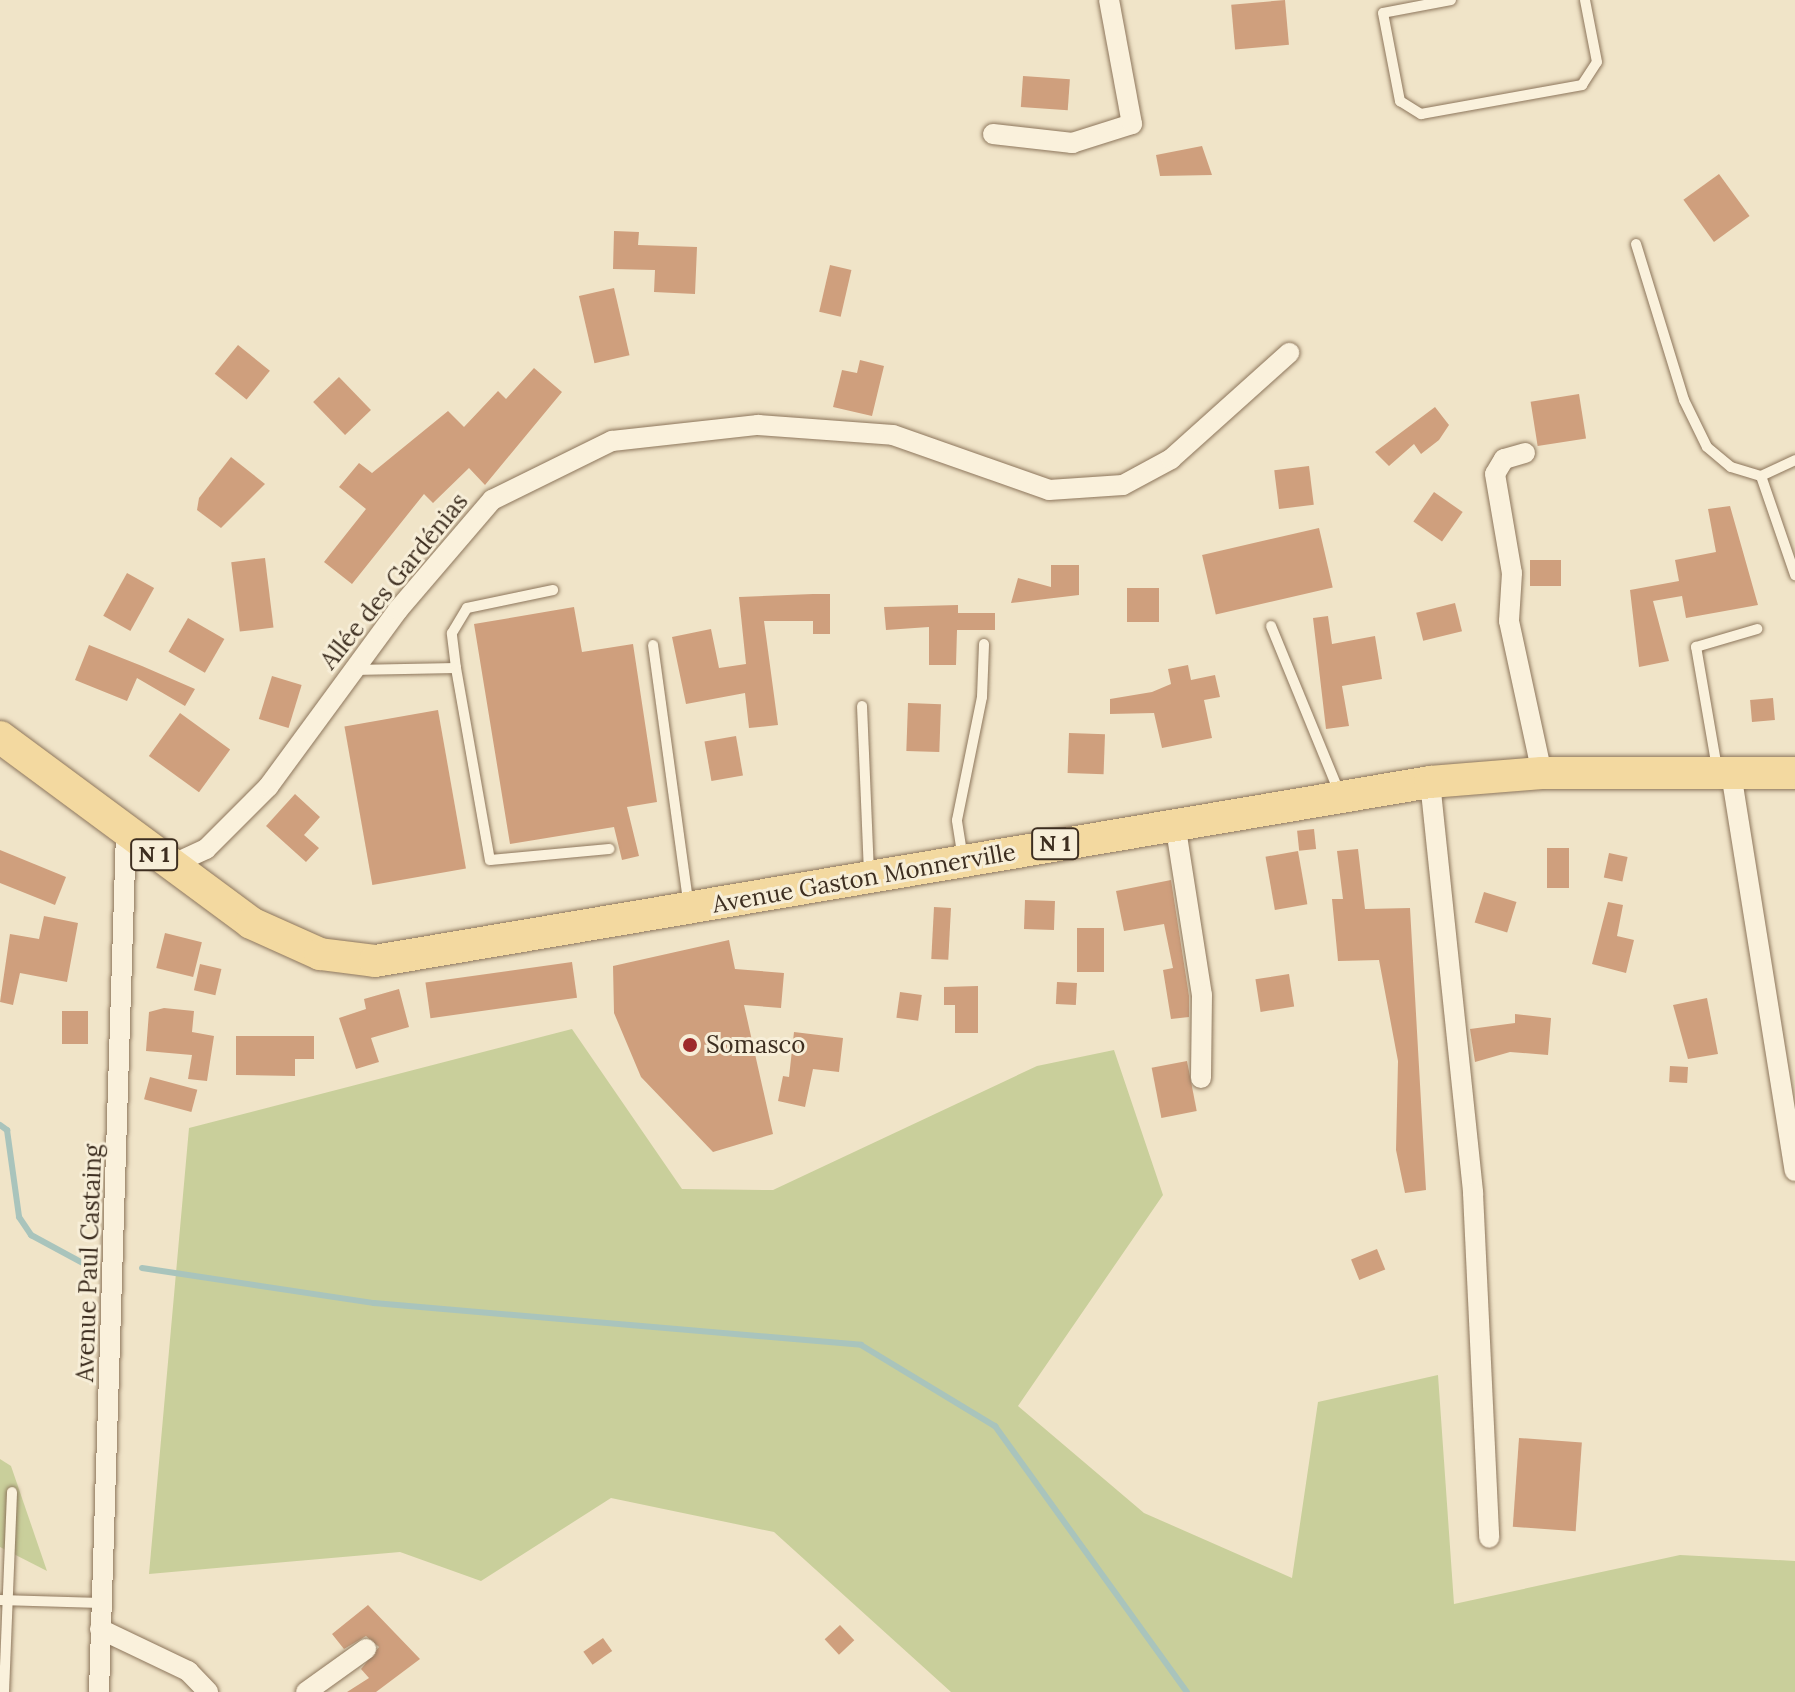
<!DOCTYPE html>
<html>
<head>
<meta charset="utf-8">
<style>
	body { margin:0 }
	#map { position:relative; width:1795px; height:1692px; overflow:hidden; background:#f0e4c8; font-family:Lora,serif }
	div>[style] { position:absolute }
	[style*='--x'] { left:calc(var(--x)*1px); top:calc(var(--y)*1px); width:calc(var(--w)*1px); rotate:calc(var(--a)*1deg) }
	.green>* { inset:0; background:#c9cf9b }
	.stream>* { height:6px; margin:-3px; padding:0 3px; transform-origin:3px; border-radius:3px; background:#a9c4bc }
	.building>* { inset:0; background:#cf9f7d; transform-origin:0 0 }
	.roads { filter:drop-shadow(0 0 2px #8d765c) drop-shadow(0 0 2px #8d765c) }
	.service>* { height:10px; margin:-5px; padding:0 5px; transform-origin:5px; border-radius:5px; background:#faf1dc }
	.minor>* { height:20px; margin:-10px; padding:0 10px; transform-origin:10px; border-radius:10px; background:#faf1dc }
	.primary>* { height:32px; margin:-16px; padding:0 16px; transform-origin:16px; border-radius:16px; background:#f3d9a0 }
	.dots>* { width:22px; height:22px; translate:-50% -50%; box-sizing:border-box; border:4px solid #f7eed8; border-radius:50% }
	span { translate:-50% -50%; white-space:nowrap; text-align:center; line-height:1.15; -webkit-text-stroke:6px #f7eed8; paint-order:stroke }
	.shield-label span { padding:2px 6px; background:#f7eed8; border:2px solid; border-radius:6px; -webkit-text-stroke-width:0 }
	.shield-label { font-size:22px; color:#3d2e20; font-weight:700 }
	.street-label { font-size:24px; color:#3d2e20 }
	.poi-label { font-size:24px; color:#3d2e20 }
	.left { translate:0 -50%; text-align:left }
</style>
</head>
<body>
<div id="map">
	<div class="green">
		<i style="clip-path:polygon(572px 1029px,682px 1189px,773px 1190px,1037px 1066px,1114px 1050px,1163px 1195px,1018px 1406px,1144px 1513px,1292px 1578px,1318px 1402px,1438px 1375px,1454px 1604px,1680px 1555px,1795px 1561px,1795px 1692px,951px 1692px,774px 1532px,611px 1498px,481px 1581px,400px 1552px,149px 1574px,189px 1128px)"></i>
		<i style="clip-path:polygon(0 1459px,11px 1466px,47px 1571px,0 1547px)"></i>
	</div>
	<div class="stream">
		<i style="--x:0;--y:1125;--w:9;--a:36"></i>
		<i style="--x:7;--y:1130;--w:88;--a:82.1"></i>
		<i style="--x:19;--y:1217;--w:22;--a:56"></i>
		<i style="--x:31;--y:1235;--w:67;--a:28.5"></i>
		<i style="--x:142;--y:1268;--w:235;--a:8.6"></i>
		<i style="--x:374;--y:1303;--w:489;--a:4.9"></i>
		<i style="--x:861;--y:1345;--w:157;--a:31.2"></i>
		<i style="--x:995;--y:1426;--w:328;--a:54.2"></i>
	</div>
	<div class="building">
		<i style="left:1285px;top:0;width:45px;height:54px;rotate:85deg"></i>
		<i style="left:1023px;top:76px;width:47px;height:31px;rotate:4deg"></i>
		<i style="clip-path:polygon(1202px 146px,1212px 175px,1160px 176px,1156px 155px)"></i>
		<i style="left:1719px;top:174px;width:52px;height:44px;rotate:54deg"></i>
		<i style="clip-path:polygon(614px 231px,639px 232px,638px 245px,697px 247px,695px 294px,654px 292px,655px 270px,613px 269px)"></i>
		<i style="left:830px;top:265px;width:22px;height:48px;rotate:13deg"></i>
		<i style="left:614px;top:288px;width:69px;height:36px;rotate:77deg"></i>
		<i style="left:238px;top:345px;width:41px;height:37px;rotate:39deg"></i>
		<i style="clip-path:polygon(860px 360px,884px 366px,872px 416px,833px 407px,842px 370px,857px 373px)"></i>
		<i style="clip-path:polygon(534px 368px,562px 392px,485px 485px,469px 468px,433px 503px,424px 494px,352px 584px,324px 562px,366px 509px,339px 487px,359px 463px,372px 473px,448px 411px,464px 427px,498px 391px,506px 399px)"></i>
		<i style="left:339px;top:377px;width:46px;height:36px;rotate:46deg"></i>
		<i style="left:1579px;top:394px;width:45px;height:49px;rotate:81deg"></i>
		<i style="clip-path:polygon(1435px 407px,1449px 425px,1439px 440px,1421px 454px,1414px 444px,1389px 466px,1375px 452px)"></i>
		<i style="clip-path:polygon(231px 457px,265px 484px,221px 528px,197px 510px,199px 498px)"></i>
		<i style="left:1309px;top:466px;width:39px;height:35px;rotate:83deg"></i>
		<i style="left:1434px;top:492px;width:35px;height:36px;rotate:35deg"></i>
		<i style="clip-path:polygon(1730px 506px,1758px 605px,1686px 618px,1682px 596px,1653px 601px,1669px 661px,1639px 667px,1630px 590px,1679px 581px,1675px 560px,1716px 552px,1708px 509px)"></i>
		<i style="left:1319px;top:528px;width:61px;height:120px;rotate:77deg"></i>
		<i style="left:265px;top:558px;width:70px;height:34px;rotate:83deg"></i>
		<i style="left:1561px;top:560px;width:26px;height:31px;rotate:90deg"></i>
		<i style="clip-path:polygon(1051px 565px,1079px 565px,1079px 595px,1011px 603px,1018px 578px,1051px 587px)"></i>
		<i style="left:127px;top:573px;width:31px;height:49px;rotate:29deg"></i>
		<i style="left:1159px;top:588px;width:34px;height:32px;rotate:90deg"></i>
		<i style="clip-path:polygon(813px 594px,830px 594px,830px 634px,813px 634px,813px 621px,764px 621px,778px 725px,749px 728px,745px 693px,686px 704px,672px 637px,711px 629px,719px 668px,746px 664px,739px 597px)"></i>
		<i style="left:1455px;top:603px;width:29px;height:40px;rotate:76deg"></i>
		<i style="clip-path:polygon(958px 605px,958px 613px,995px 613px,995px 630px,957px 630px,956px 665px,929px 665px,929px 627px,886px 630px,884px 607px)"></i>
		<i style="clip-path:polygon(574px 607px,582px 652px,633px 644px,657px 802px,627px 807px,639px 856px,622px 860px,614px 827px,510px 844px,474px 624px)"></i>
		<i style="clip-path:polygon(1328px 616px,1332px 644px,1375px 636px,1382px 679px,1342px 686px,1349px 726px,1326px 729px,1313px 618px)"></i>
		<i style="left:188px;top:618px;width:42px;height:39px;rotate:30deg"></i>
		<i style="clip-path:polygon(89px 645px,142px 666px,195px 689px,185px 706px,137px 678px,127px 701px,75px 680px)"></i>
		<i style="clip-path:polygon(1188px 665px,1191px 680px,1215px 675px,1220px 697px,1204px 700px,1212px 738px,1162px 748px,1154px 713px,1110px 714px,1110px 699px,1152px 692px,1171px 684px,1168px 669px)"></i>
		<i style="left:272px;top:676px;width:31px;height:45px;rotate:17deg"></i>
		<i style="left:1773px;top:698px;width:22px;height:23px;rotate:85deg"></i>
		<i style="left:908px;top:703px;width:33px;height:48px;rotate:2deg"></i>
		<i style="left:438px;top:710px;width:161px;height:95px;rotate:80deg"></i>
		<i style="left:180px;top:713px;width:62px;height:53px;rotate:36deg"></i>
		<i style="left:1069px;top:733px;width:36px;height:40px;rotate:2deg"></i>
		<i style="left:736px;top:736px;width:40px;height:32px;rotate:80deg"></i>
		<i style="clip-path:polygon(295px 794px,320px 817px,304px 835px,319px 848px,306px 862px,266px 826px)"></i>
		<i style="left:1314px;top:829px;width:20px;height:17px;rotate:84deg"></i>
		<i style="left:1547px;top:848px;width:22px;height:40px"></i>
		<i style="clip-path:polygon(1358px 849px,1365px 909px,1410px 908px,1426px 1190px,1405px 1193px,1396px 1150px,1398px 1061px,1379px 960px,1338px 961px,1332px 899px,1343px 899px,1337px 851px)"></i>
		<i style="clip-path:polygon(0 850px,66px 877px,55px 905px,0 883px)"></i>
		<i style="left:1298px;top:851px;width:54px;height:33px;rotate:80deg"></i>
		<i style="left:1609px;top:853px;width:19px;height:25px;rotate:12deg"></i>
		<i style="clip-path:polygon(1171px 880px,1189px 996px,1189px 1017px,1171px 1019px,1163px 970px,1173px 968px,1164px 924px,1124px 931px,1116px 891px)"></i>
		<i style="left:1484px;top:892px;width:34px;height:32px;rotate:17deg"></i>
		<i style="left:1025px;top:900px;width:30px;height:29px;rotate:2deg"></i>
		<i style="clip-path:polygon(1608px 902px,1623px 905px,1617px 936px,1634px 940px,1626px 973px,1592px 964px)"></i>
		<i style="left:934px;top:907px;width:17px;height:52px;rotate:3deg"></i>
		<i style="clip-path:polygon(44px 916px,78px 923px,67px 982px,20px 973px,13px 1005px,0 1002px,10px 934px,39px 939px)"></i>
		<i style="left:1077px;top:928px;width:27px;height:44px"></i>
		<i style="left:165px;top:933px;width:38px;height:36px;rotate:14deg"></i>
		<i style="clip-path:polygon(729px 940px,735px 969px,784px 973px,781px 1008px,744px 1005px,773px 1134px,713px 1152px,641px 1077px,614px 1013px,613px 966px)"></i>
		<i style="left:572px;top:962px;width:36px;height:148px;rotate:82deg"></i>
		<i style="left:200px;top:964px;width:22px;height:27px;rotate:13deg"></i>
		<i style="left:1289px;top:974px;width:33px;height:34px;rotate:81deg"></i>
		<i style="left:1057px;top:982px;width:20px;height:22px;rotate:3deg"></i>
		<i style="clip-path:polygon(978px 986px,978px 1033px,955px 1033px,955px 1005px,944px 1005px,944px 987px)"></i>
		<i style="clip-path:polygon(399px 989px,409px 1027px,371px 1038px,379px 1062px,356px 1069px,339px 1018px,366px 1009px,364px 999px)"></i>
		<i style="left:900px;top:992px;width:22px;height:26px;rotate:8deg"></i>
		<i style="clip-path:polygon(1707px 998px,1718px 1054px,1688px 1059px,1673px 1005px)"></i>
		<i style="clip-path:polygon(164px 1008px,194px 1011px,192px 1032px,214px 1036px,207px 1081px,188px 1079px,192px 1055px,146px 1051px,149px 1012px)"></i>
		<i style="left:62px;top:1011px;width:26px;height:33px"></i>
		<i style="clip-path:polygon(1515px 1014px,1551px 1018px,1548px 1055px,1510px 1052px,1475px 1062px,1470px 1029px,1515px 1023px)"></i>
		<i style="clip-path:polygon(794px 1032px,843px 1038px,839px 1072px,813px 1069px,805px 1107px,778px 1101px,783px 1076px,789px 1077px)"></i>
		<i style="clip-path:polygon(236px 1036px,314px 1036px,314px 1059px,295px 1059px,295px 1076px,236px 1075px)"></i>
		<i style="left:1187px;top:1061px;width:51px;height:36px;rotate:79deg"></i>
		<i style="left:1670px;top:1066px;width:18px;height:16px;rotate:3deg"></i>
		<i style="left:150px;top:1077px;width:49px;height:23px;rotate:15deg"></i>
		<i style="left:1377px;top:1249px;width:22px;height:28px;rotate:68deg"></i>
		<i style="left:1519px;top:1438px;width:63px;height:89px;rotate:4deg"></i>
		<i style="clip-path:polygon(368px 1605px,420px 1659px,376px 1692px,347px 1692px,369px 1678px,361px 1669px,379px 1647px,366px 1636px,344px 1649px,332px 1634px)"></i>
		<i style="left:840px;top:1625px;width:21px;height:21px;rotate:47deg"></i>
		<i style="left:603px;top:1638px;width:16px;height:24px;rotate:55deg"></i>
	</div>
	<div class="roads">
		<div class="service">
			<i style="--x:1451;--y:0;--w:69;--a:169.2"></i>
			<i style="--x:1383;--y:13;--w:90;--a:79.1"></i>
			<i style="--x:1400;--y:101;--w:25;--a:32"></i>
			<i style="--x:1421;--y:114;--w:164;--a:-10.2"></i>
			<i style="--x:1582;--y:85;--w:27;--a:-57"></i>
			<i style="--x:1597;--y:62;--w:63;--a:-101"></i>
			<i style="--x:1636;--y:244;--w:163;--a:72.9"></i>
			<i style="--x:1684;--y:400;--w:52;--a:63.9"></i>
			<i style="--x:1707;--y:447;--w:31;--a:40"></i>
			<i style="--x:1731;--y:467;--w:31;--a:17"></i>
			<i style="--x:1761;--y:476;--w:105;--a:71"></i>
			<i style="--x:1761;--y:476;--w:38;--a:-25"></i>
			<i style="--x:1271;--y:626;--w:182;--a:67.7"></i>
			<i style="--x:653;--y:645;--w:259;--a:82.2"></i>
			<i style="--x:456;--y:668;--w:35;--a:-97"></i>
			<i style="--x:452;--y:633;--w:29;--a:-59"></i>
			<i style="--x:467;--y:608;--w:88;--a:-11.8"></i>
			<i style="--x:353;--y:670;--w:103;--a:-1.1"></i>
			<i style="--x:456;--y:668;--w:195;--a:80"></i>
			<i style="--x:490;--y:860;--w:120;--a:-5.3"></i>
			<i style="--x:862;--y:706;--w:166;--a:87.6"></i>
			<i style="--x:1717;--y:768;--w:123;--a:-99.8"></i>
			<i style="--x:1696;--y:647;--w:64;--a:-16.4"></i>
			<i style="--x:963;--y:859;--w:39;--a:-99"></i>
			<i style="--x:957;--y:820;--w:126;--a:-78.5"></i>
			<i style="--x:982;--y:697;--w:53;--a:-87.8"></i>
			<i style="--x:0;--y:1600;--w:101;--a:1.7"></i>
			<i style="--x:4;--y:1692;--w:200;--a:-87.7"></i>
		</div>
		<div class="minor">
			<i style="--x:993;--y:134;--w:80;--a:6.5"></i>
			<i style="--x:1072;--y:143;--w:63;--a:-17.6"></i>
			<i style="--x:1132;--y:124;--w:126;--a:-100.5"></i>
			<i style="--x:1525;--y:453;--w:22;--a:164"></i>
			<i style="--x:1504;--y:459;--w:17;--a:121"></i>
			<i style="--x:1495;--y:474;--w:100;--a:80.3"></i>
			<i style="--x:1512;--y:573;--w:48;--a:93.6"></i>
			<i style="--x:1509;--y:621;--w:156;--a:77.8"></i>
			<i style="--x:1731;--y:773;--w:403;--a:80.9"></i>
			<i style="--x:1430;--y:782;--w:413;--a:84"></i>
			<i style="--x:1473;--y:1193;--w:345;--a:87.3"></i>
			<i style="--x:1175;--y:823;--w:174;--a:81.1"></i>
			<i style="--x:1202;--y:995;--w:83;--a:90.7"></i>
			<i style="--x:169;--y:866;--w:41;--a:-24.7"></i>
			<i style="--x:206;--y:849;--w:88;--a:-45"></i>
			<i style="--x:268;--y:787;--w:220;--a:-53.7"></i>
			<i style="--x:398;--y:610;--w:145;--a:-49.5"></i>
			<i style="--x:492;--y:500;--w:134;--a:-26.2"></i>
			<i style="--x:612;--y:441;--w:147;--a:-6.3"></i>
			<i style="--x:758;--y:425;--w:135;--a:4.2"></i>
			<i style="--x:893;--y:435;--w:165;--a:19.4"></i>
			<i style="--x:1049;--y:490;--w:74;--a:-3.9"></i>
			<i style="--x:1123;--y:485;--w:55;--a:-28.4"></i>
			<i style="--x:1171;--y:459;--w:159;--a:-41.9"></i>
			<i style="--x:100;--y:1629;--w:98;--a:25.5"></i>
			<i style="--x:188;--y:1671;--w:29;--a:46"></i>
			<i style="--x:99;--y:1692;--w:857;--a:-88.2"></i>
			<i style="--x:306;--y:1692;--w:74;--a:-35.6"></i>
		</div>
		<div class="primary">
			<i style="--x:0;--y:737;--w:312;--a:36.5"></i>
			<i style="--x:251;--y:923;--w:76;--a:24.2"></i>
			<i style="--x:320;--y:954;--w:55;--a:7.3"></i>
			<i style="--x:375;--y:961;--w:1070;--a:-9.63"></i>
			<i style="--x:1430;--y:782;--w:112;--a:-4.6"></i>
			<i style="--x:1542;--y:773;--w:253;--a:0"></i>
		</div>
	</div>
	<div class="dots">
		<i style="left:690px;top:1045px;background:#9e2a2b"></i>
	</div>
	<div class="shield-label">
		<span style="left:1055px;top:844px">N 1</span>
		<span style="left:154px;top:855px">N 1</span>
	</div>
	<div class="street-label">
		<span style="left:394px;top:581px;rotate:-51deg">Allée des Gardénias</span>
		<span style="left:864px;top:878px;rotate:-10deg">Avenue Gaston Monnerville</span>
		<span style="left:89px;top:1263px;rotate:-88deg">Avenue Paul Castaing</span>
	</div>
	<div class="poi-label">
		<span class="left" style="left:706px;top:1045px">Somasco</span>
	</div>
</div>
</body>
</html>
